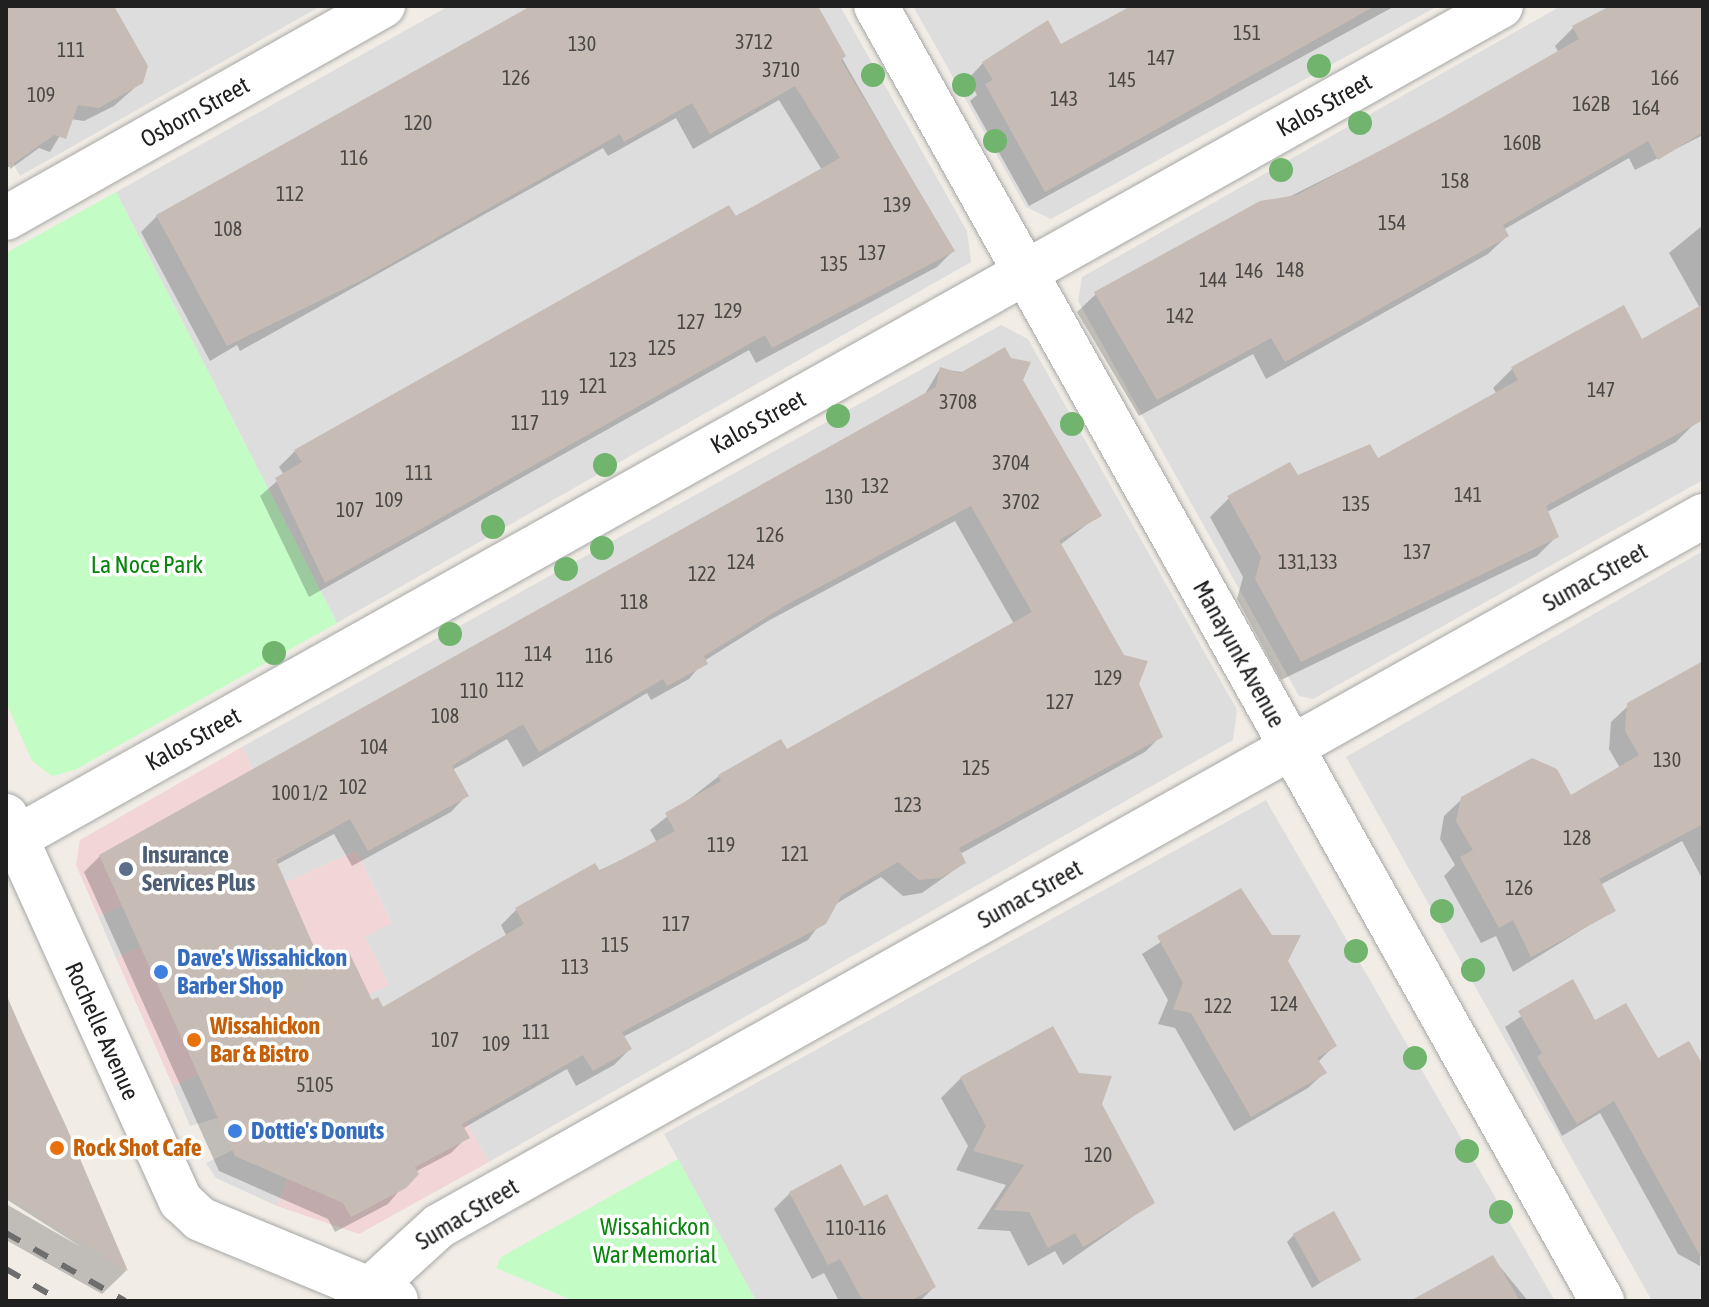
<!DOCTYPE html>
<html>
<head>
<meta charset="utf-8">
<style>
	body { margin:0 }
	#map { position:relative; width:1709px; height:1307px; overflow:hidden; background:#f1ede6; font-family:"Asap Condensed",sans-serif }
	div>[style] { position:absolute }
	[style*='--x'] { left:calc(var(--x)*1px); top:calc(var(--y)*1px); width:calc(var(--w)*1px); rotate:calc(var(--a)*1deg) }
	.residential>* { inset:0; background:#dedddd }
	.commercial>* { inset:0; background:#f2d5d6 }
	.park>* { inset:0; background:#c3fcc5 }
	.shadow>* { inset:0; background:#0003 }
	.building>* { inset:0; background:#c6bcb5; transform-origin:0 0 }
	.roads { filter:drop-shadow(0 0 2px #a7a7a7) drop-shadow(0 0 2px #a7a7a7) }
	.minor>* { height:44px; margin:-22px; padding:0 22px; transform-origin:22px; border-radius:22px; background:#fff }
	.rail>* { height:6px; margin-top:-3px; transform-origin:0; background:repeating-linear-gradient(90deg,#6e6e6e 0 16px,transparent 0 32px) }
	.trees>* { width:24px; height:24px; margin:-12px; border-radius:50%; background:#70b46e }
	.dots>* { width:22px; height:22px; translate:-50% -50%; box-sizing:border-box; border:4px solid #fff; border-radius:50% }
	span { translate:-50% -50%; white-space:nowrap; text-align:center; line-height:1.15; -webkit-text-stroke:7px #fff; paint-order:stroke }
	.number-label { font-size:20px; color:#4a4745 }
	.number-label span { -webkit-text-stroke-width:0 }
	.street-label { font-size:24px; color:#202020 }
	.park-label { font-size:24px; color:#07850c }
	.service-label { font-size:24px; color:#4e5e75; font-weight:700 }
	.left { translate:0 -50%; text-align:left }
	.shop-label { font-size:24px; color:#366cbe; font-weight:700 }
	.food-label { font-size:24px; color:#c56008; font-weight:700 }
	.frame { position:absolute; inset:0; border:8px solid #202020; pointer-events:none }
</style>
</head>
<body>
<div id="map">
	<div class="residential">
		<i style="clip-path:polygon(6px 6px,321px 6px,20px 176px,6px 149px)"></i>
		<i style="clip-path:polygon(449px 6px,840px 6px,967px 231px,971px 262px,337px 623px,116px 192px)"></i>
		<i style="clip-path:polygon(913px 6px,1438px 6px,1051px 219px,1026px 207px)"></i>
		<i style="clip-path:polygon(1561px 6px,1703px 6px,1703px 480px,1313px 699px,1299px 696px,1078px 301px,1082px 277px)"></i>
		<i style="clip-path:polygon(1001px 325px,1028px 339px,1237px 710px,1233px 740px,489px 1162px,451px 1096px,288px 1178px,277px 1206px,216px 1178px,206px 1163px,428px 1056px,190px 1126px,173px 1086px,316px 1019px,364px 936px,392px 923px,356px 851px,116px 958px,98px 916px,283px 834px,242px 747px)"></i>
		<i style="clip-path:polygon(1703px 551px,1703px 1301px,1652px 1301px,1346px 757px)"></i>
		<i style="clip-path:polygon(1266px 800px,1555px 1301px,756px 1301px,664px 1134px)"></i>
	</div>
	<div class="commercial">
		<i style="clip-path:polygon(242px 747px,284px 834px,98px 916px,76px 865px,80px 840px)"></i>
		<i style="clip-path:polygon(356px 851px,392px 923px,365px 937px,389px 985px,173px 1086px,116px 958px)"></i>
		<i style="clip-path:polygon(451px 1096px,489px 1162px,359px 1234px,277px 1206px,288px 1178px)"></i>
	</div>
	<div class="park">
		<i style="clip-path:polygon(116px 192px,337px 623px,75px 770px,52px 776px,32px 761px,6px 702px,6px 253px)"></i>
		<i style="clip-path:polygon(678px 1159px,756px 1301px,574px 1301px,496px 1268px,501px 1257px)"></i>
	</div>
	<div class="shadow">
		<i style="clip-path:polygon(16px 6px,112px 6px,141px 82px,114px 106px,84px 121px,70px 119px,50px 152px,39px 148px,10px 169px,6px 11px)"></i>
		<i style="clip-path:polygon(533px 6px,812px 6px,953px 251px,937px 267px,756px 363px,749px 350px,309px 597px,260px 496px,284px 475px,279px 467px,295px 451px,822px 170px,779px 100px,693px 149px,676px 118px,608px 156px,603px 148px,240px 351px,237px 345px,210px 361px,141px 232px,157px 216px)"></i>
		<i style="clip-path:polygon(1135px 6px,1395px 6px,1029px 206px,970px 101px,977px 95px,968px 79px,983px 63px,1061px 46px)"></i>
		<i style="clip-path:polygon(1610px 6px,1703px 6px,1703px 135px,1635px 170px,1629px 158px,1503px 230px,1507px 236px,1488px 254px,1266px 379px,1253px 354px,1139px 416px,1077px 312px,1096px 294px,1442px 120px,1559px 53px,1555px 46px,1573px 28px)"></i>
		<i style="clip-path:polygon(1703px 225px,1703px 372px,1695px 423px,1676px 442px,1547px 512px,1556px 537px,1537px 556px,1281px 680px,1237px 599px,1243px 577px,1210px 517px,1229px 498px,1377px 460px,1497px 394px,1493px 388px,1512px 369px,1641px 341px,1700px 308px,1669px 253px)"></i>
		<i style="clip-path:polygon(evenodd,940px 369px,1021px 380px,1099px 515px,1060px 545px,1161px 736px,1145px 752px,960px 854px,964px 863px,922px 893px,903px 896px,881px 877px,834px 905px,808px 940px,623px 1037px,630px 1049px,614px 1065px,576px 1086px,567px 1069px,462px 1129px,467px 1137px,451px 1153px,415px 1172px,388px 1204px,335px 1232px,328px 1219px,219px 1171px,84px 872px,100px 856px,923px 397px,940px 369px,955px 521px,1014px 624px,786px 752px,719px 776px,650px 830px,657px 843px,516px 910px,501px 925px,507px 937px,382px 1010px,321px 967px,276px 865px,334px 834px,352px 866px,451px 812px,466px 796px,452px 770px,467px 762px,507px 739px,523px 767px,647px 693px,651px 700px,689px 679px,704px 661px,768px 621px,955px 521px)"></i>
		<i style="clip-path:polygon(1703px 668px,1703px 880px,1682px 841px,1600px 885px,1614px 910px,1513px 972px,1496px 936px,1481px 943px,1444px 876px,1455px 865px,1440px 839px,1444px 816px,1462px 799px,1570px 798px,1620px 768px,1609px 749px,1611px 722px,1629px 705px)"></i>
		<i style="clip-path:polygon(1240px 891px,1335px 1045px,1318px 1062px,1324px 1073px,1308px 1088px,1234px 1131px,1175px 1028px,1158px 1024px,1168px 1000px,1142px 954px)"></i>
		<i style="clip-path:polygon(1573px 982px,1595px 1023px,1657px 1061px,1703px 1069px,1700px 1266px,1678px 1254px,1600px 1113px,1562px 1136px,1505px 1027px)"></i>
		<i style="clip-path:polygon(6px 994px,126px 1271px,102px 1294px,6px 1240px,6px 1204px,81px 1247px,6px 1199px)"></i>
		<i style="clip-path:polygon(1077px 1074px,1152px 1203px,1063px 1265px,1055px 1251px,1028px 1266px,1010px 1231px,977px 1229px,1006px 1185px,956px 1170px,968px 1146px,941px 1098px,961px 1078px)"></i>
		<i style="clip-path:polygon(790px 1193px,863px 1208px,934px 1287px,920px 1301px,839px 1301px,824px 1273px,812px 1279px,774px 1209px)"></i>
		<i style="clip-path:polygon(1294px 1235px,1358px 1259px,1312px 1288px,1287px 1242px)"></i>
		<i style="clip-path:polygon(1492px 1257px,1528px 1301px,1414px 1301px)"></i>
	</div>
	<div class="building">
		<i style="clip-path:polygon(6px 6px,114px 6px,148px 66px,143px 83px,99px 108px,78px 105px,66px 139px,54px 135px,6px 169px)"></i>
		<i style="clip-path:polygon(531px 6px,818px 6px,846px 56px,841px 60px,955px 251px,772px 348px,765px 335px,325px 583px,275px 478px,302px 462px,294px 450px,729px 205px,736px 216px,840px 158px,795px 86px,710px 134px,692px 103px,624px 142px,620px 134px,362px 280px,227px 346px,156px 215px)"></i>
		<i style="clip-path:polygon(1131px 6px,1375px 6px,1045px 192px,985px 84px,993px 80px,982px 62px,1048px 20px,1061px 44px)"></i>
		<i style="clip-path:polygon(1610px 6px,1703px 6px,1703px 132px,1658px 160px,1648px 141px,1503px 225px,1509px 236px,1285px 362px,1271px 338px,1157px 400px,1094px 292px,1260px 201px,1297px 195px,1441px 118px,1579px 39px,1572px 26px)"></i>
		<i style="clip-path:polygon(1703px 304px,1703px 420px,1546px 506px,1559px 537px,1301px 662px,1255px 579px,1261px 557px,1227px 496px,1290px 462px,1298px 475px,1370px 444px,1378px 458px,1518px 380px,1511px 367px,1624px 305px,1642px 339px)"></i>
		<i style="clip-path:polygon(evenodd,1005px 347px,1011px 358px,1031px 362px,1023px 380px,1102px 516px,1059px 540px,1124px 655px,1148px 661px,1139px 684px,1163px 737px,959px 848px,966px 863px,940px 878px,919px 880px,898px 862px,841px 896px,826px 924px,622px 1032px,632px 1049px,593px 1071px,583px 1055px,462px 1124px,470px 1138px,415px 1167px,419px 1174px,406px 1188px,351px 1217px,343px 1203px,235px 1156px,99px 855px,936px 387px,940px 367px,960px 373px,1005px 347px,971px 506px,1032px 612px,787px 749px,781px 739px,718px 775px,721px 781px,665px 813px,675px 831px,600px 871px,595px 863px,515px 908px,524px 924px,383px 1007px,378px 997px,372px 1000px,349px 952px,322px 965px,276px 860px,350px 819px,368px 851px,469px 796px,452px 766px,485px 746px,523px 724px,539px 752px,663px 679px,667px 686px,708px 664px,704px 656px,786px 605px,971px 506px)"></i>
		<i style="clip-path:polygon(1703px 661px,1703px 824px,1599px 879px,1616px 911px,1531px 957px,1513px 920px,1499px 928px,1460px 857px,1473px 850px,1456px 821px,1461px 797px,1532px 758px,1557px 769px,1571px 795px,1639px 755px,1625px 731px,1627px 703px)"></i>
		<i style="clip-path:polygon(1241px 888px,1272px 935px,1301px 935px,1288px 961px,1337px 1046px,1317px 1058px,1327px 1073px,1251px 1117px,1191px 1013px,1173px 1009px,1183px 983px,1157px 936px)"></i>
		<i style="clip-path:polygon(1573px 979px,1595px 1020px,1626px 1003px,1658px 1058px,1689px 1041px,1703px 1065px,1703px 1261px,1614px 1101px,1577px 1124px,1537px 1057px,1542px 1053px,1518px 1011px)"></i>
		<i style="clip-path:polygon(6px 997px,66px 1126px,128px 1271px,6px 1195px)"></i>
		<i style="clip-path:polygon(1053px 1026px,1079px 1073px,1112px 1076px,1102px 1104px,1155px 1203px,1083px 1247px,1075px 1233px,1048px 1248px,1029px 1212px,994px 1210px,1024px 1165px,973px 1151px,986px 1126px,960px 1077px)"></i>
		<i style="clip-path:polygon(841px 1164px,864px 1206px,887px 1194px,936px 1287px,910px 1301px,863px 1301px,840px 1259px,828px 1265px,789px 1192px)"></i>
		<i style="left:1334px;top:1211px;width:56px;height:47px;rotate:61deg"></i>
		<i style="clip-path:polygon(1493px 1255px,1520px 1301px,1410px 1301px)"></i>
	</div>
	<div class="roads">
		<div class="minor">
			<i style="--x:876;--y:6;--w:1485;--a:60.72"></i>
			<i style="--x:6;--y:218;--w:433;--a:-29.4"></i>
			<i style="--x:6;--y:816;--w:423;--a:65.6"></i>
			<i style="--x:181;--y:1201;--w:26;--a:43"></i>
			<i style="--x:200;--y:1219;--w:212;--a:22.5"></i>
			<i style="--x:16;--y:838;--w:1702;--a:-29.26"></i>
			<i style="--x:370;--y:1289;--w:93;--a:-42.4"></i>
			<i style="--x:439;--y:1226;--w:1450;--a:-29.32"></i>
		</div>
	</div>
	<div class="rail">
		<i style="--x:6;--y:1233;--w:137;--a:29.7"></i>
		<i style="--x:6;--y:1269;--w:64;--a:30.2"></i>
	</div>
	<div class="trees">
		<i style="left:1319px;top:66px"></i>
		<i style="left:873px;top:75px"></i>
		<i style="left:964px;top:85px"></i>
		<i style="left:1360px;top:123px"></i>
		<i style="left:995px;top:141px"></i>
		<i style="left:1281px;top:170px"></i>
		<i style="left:838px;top:416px"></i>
		<i style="left:1072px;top:424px"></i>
		<i style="left:605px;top:465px"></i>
		<i style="left:493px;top:527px"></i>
		<i style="left:602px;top:548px"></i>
		<i style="left:566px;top:569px"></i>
		<i style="left:450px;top:634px"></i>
		<i style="left:274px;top:653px"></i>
		<i style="left:1442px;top:911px"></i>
		<i style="left:1356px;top:951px"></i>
		<i style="left:1473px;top:970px"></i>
		<i style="left:1415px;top:1058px"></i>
		<i style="left:1467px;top:1151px"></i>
		<i style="left:1501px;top:1212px"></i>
	</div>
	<div class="dots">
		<i style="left:126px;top:869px;background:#5c6f8a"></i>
		<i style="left:161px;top:972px;background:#3f7fe0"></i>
		<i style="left:194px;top:1040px;background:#e8710a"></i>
		<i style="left:235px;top:1131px;background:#3f7fe0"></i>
		<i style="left:57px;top:1148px;background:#e8710a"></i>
	</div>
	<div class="number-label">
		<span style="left:1247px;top:32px">151</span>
		<span style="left:754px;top:41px">3712</span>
		<span style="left:582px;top:43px">130</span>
		<span style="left:71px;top:49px">111</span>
		<span style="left:1161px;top:57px">147</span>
		<span style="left:781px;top:69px">3710</span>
		<span style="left:516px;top:77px">126</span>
		<span style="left:1665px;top:77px">166</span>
		<span style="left:1122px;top:79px">145</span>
		<span style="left:41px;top:94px">109</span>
		<span style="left:1064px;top:98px">143</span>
		<span style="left:1591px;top:103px">162B</span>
		<span style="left:1646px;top:107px">164</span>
		<span style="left:418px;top:122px">120</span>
		<span style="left:1522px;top:142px">160B</span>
		<span style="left:354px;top:157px">116</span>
		<span style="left:1455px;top:180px">158</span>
		<span style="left:290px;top:193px">112</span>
		<span style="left:897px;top:204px">139</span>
		<span style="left:1392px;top:222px">154</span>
		<span style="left:228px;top:228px">108</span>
		<span style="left:872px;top:252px">137</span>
		<span style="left:834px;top:263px">135</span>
		<span style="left:1290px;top:269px">148</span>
		<span style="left:1249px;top:270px">146</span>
		<span style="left:1213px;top:279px">144</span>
		<span style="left:728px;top:310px">129</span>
		<span style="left:1180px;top:315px">142</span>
		<span style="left:691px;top:321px">127</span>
		<span style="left:662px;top:347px">125</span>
		<span style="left:623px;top:359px">123</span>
		<span style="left:593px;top:385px">121</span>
		<span style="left:1601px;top:389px">147</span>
		<span style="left:555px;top:397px">119</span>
		<span style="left:958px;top:401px">3708</span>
		<span style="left:525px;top:422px">117</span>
		<span style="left:1011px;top:462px">3704</span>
		<span style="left:419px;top:472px">111</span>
		<span style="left:875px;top:485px">132</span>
		<span style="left:1468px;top:494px">141</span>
		<span style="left:839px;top:496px">130</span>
		<span style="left:389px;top:499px">109</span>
		<span style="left:1021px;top:501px">3702</span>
		<span style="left:1356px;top:503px">135</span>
		<span style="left:350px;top:509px">107</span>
		<span style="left:770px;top:534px">126</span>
		<span style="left:1417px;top:551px">137</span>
		<span style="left:741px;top:561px">124</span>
		<span style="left:1308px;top:561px">131,133</span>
		<span style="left:702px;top:573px">122</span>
		<span style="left:634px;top:601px">118</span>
		<span style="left:538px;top:653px">114</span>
		<span style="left:599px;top:655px">116</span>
		<span style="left:1108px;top:677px">129</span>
		<span style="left:510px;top:679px">112</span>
		<span style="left:474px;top:690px">110</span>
		<span style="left:1060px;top:701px">127</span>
		<span style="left:445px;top:715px">108</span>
		<span style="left:374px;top:746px">104</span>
		<span style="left:1667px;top:759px">130</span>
		<span style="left:976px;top:767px">125</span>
		<span style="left:353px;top:786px">102</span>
		<span style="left:300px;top:792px">100 1/2</span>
		<span style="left:908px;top:804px">123</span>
		<span style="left:1577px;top:837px">128</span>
		<span style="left:721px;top:844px">119</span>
		<span style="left:795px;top:853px">121</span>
		<span style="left:1519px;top:887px">126</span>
		<span style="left:676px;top:923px">117</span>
		<span style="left:615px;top:944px">115</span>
		<span style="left:575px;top:966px">113</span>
		<span style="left:1284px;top:1003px">124</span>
		<span style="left:1218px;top:1005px">122</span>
		<span style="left:536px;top:1031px">111</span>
		<span style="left:445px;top:1039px">107</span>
		<span style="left:496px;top:1043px">109</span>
		<span style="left:315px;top:1084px">5105</span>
		<span style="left:1098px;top:1154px">120</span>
		<span style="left:856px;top:1227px">110-116</span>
	</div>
	<div class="street-label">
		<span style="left:1324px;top:105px;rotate:-29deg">Kalos Street</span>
		<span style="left:195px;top:112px;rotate:-29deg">Osborn Street</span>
		<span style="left:758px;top:422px;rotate:-29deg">Kalos Street</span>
		<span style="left:1595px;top:577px;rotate:-29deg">Sumac Street</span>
		<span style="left:1239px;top:654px;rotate:61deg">Manayunk Avenue</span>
		<span style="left:193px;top:739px;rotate:-29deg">Kalos Street</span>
		<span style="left:1030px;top:894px;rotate:-29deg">Sumac Street</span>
		<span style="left:102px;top:1031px;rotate:66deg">Rochelle Avenue</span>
		<span style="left:467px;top:1214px;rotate:-31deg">Sumac Street</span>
	</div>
	<div class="park-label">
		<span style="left:147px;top:565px">La Noce Park</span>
		<span style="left:655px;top:1241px">Wissahickon<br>War Memorial</span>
	</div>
	<div class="service-label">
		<span class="left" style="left:142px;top:869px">Insurance<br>Services Plus</span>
	</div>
	<div class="shop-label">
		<span class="left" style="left:177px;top:972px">Dave's Wissahickon<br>Barber Shop</span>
		<span class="left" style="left:251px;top:1131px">Dottie's Donuts</span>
	</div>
	<div class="food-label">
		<span class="left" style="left:210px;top:1040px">Wissahickon<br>Bar &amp; Bistro</span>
		<span class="left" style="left:73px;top:1148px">Rock Shot Cafe</span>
	</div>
	<div class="frame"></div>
</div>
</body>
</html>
